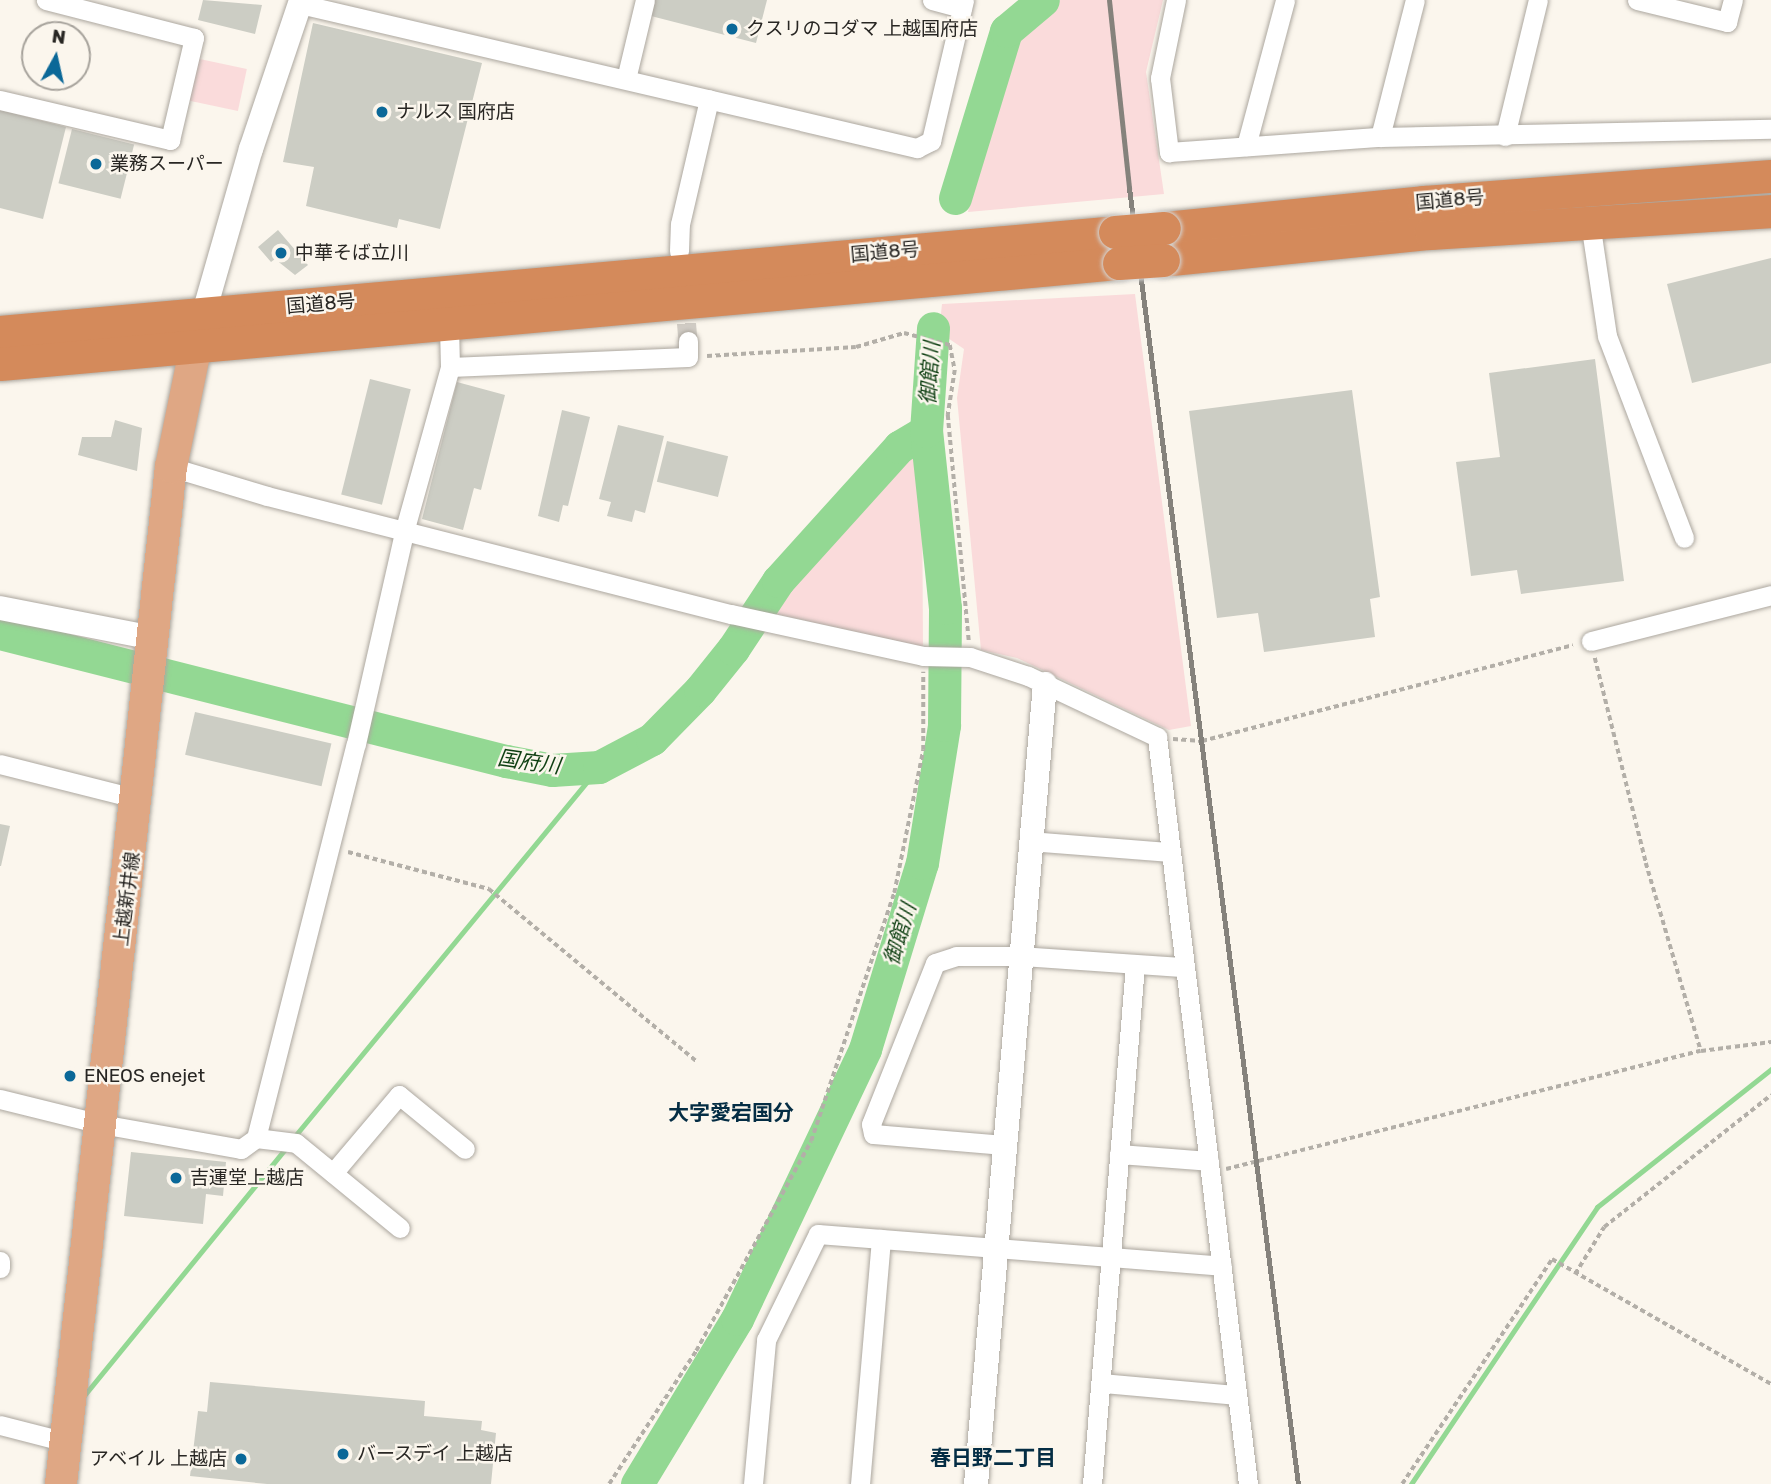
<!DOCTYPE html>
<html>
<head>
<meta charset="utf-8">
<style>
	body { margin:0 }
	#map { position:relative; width:1771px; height:1484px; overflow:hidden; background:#fbf6ed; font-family:Rubik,"Noto Sans JP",sans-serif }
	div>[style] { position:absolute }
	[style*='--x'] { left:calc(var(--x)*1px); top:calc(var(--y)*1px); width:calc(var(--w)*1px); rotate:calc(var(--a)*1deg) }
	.green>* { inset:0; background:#fadbdb; transform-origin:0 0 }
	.stream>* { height:5px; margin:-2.5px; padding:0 2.5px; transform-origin:2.5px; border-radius:2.5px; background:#93d893 }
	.river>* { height:33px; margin:-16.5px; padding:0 16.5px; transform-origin:16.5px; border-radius:16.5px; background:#93d893 }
	.building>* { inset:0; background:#cccdc4; transform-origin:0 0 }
	.minor-tunnel>* { height:19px; margin-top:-9.5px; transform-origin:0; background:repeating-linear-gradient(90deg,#d1ccc5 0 19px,transparent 0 29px) }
	.path>* { height:3.5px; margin-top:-1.75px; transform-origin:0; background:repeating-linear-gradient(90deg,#b3afa8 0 5px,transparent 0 8.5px) }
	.roads { filter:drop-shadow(0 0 2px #aca79f) drop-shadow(0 0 2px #aca79f) }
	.minor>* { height:19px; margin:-9.5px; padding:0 9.5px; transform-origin:9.5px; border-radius:9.5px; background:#fff }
	.tertiary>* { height:24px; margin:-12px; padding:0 12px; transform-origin:12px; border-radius:12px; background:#fff }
	.primary>* { height:32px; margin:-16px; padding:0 16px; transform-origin:16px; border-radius:16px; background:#dfa784 }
	.trunk>* { height:33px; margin:-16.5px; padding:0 16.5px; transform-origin:16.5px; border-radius:16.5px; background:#d48a5b }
	.rail>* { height:5px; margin:-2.5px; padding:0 2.5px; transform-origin:2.5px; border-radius:2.5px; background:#85827c }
	.bridges { filter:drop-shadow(0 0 2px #d4d4d3) drop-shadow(0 0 2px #d4d4d3) }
	.trunk-bridge>* { height:33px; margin:-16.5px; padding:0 16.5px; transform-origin:16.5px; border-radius:16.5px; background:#d48a5b }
	.dots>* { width:19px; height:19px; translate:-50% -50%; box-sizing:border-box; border:4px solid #fbf6ed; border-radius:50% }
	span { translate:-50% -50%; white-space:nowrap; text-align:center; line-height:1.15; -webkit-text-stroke:5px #fbf6ed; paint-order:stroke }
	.poi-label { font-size:19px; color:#282623 }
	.left { translate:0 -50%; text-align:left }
	.right { translate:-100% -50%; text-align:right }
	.street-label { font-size:19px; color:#282623 }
	.water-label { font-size:21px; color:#0e3f12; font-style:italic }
	.neighbourhood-label { font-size:21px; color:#042d44; font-weight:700 }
	.north { position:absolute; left:21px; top:21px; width:70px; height:70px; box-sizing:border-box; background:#fbf6ed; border:2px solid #a7a39c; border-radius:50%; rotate:8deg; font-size:19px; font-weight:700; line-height:28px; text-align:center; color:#282623 }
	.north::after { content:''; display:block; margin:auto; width:24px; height:32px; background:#0b6898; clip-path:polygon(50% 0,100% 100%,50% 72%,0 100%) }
</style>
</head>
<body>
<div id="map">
	<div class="green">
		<i style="clip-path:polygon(1060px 0,1163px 0,1146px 72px,1164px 194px,968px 212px,991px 110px,1013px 42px)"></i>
		<i style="left:195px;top:58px;width:53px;height:43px;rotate:12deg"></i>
		<i style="clip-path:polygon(1135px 294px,1191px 726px,1169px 730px,1017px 658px,981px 650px,957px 398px,964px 349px,939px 332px,942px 304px)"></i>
		<i style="clip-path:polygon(912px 452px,921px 458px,922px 468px,923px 647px,767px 612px,893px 463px)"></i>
	</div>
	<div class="stream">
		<i style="--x:294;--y:1137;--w:480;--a:-50.5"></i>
		<i style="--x:82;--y:1398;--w:323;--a:-50.8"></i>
		<i style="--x:1411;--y:1484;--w:334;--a:-56.1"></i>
		<i style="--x:1597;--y:1207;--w:222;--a:-38.4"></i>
	</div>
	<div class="river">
		<i style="--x:955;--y:198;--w:175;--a:-73"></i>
		<i style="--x:1006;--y:31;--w:48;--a:-40"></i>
		<i style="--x:0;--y:633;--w:522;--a:14.2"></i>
		<i style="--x:506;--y:761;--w:47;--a:11.1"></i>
		<i style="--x:552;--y:770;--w:47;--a:-3.7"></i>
		<i style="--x:599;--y:767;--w:60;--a:-27.8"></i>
		<i style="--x:652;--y:739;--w:69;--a:-45.6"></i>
		<i style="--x:700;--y:690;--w:53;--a:-51.2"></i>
		<i style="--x:733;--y:649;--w:82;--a:-56.5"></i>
		<i style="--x:778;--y:581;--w:181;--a:-47.9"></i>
		<i style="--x:899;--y:447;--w:31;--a:-31"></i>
		<i style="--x:637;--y:1484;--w:193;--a:-58.8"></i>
		<i style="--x:737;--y:1319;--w:299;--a:-64.6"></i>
		<i style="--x:865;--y:1049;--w:195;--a:-73"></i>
		<i style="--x:922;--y:863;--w:140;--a:-80.9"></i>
		<i style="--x:944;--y:725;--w:117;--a:-89.5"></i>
		<i style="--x:945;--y:608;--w:178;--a:-96.1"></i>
		<i style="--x:926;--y:431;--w:103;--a:-86.1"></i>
	</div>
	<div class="building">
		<i style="clip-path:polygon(203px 0,262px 5px,255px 34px,198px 20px)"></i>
		<i style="clip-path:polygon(655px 0,767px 0,756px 43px,651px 16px)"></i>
		<i style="clip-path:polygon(313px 23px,482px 63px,440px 229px,399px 219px,397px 228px,306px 206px,314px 167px,283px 162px)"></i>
		<i style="clip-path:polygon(0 110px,66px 127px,43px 219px,0 208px)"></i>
		<i style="left:72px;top:129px;width:64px;height:56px;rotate:14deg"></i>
		<i style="clip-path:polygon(278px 230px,308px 265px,295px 275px,275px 259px,271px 262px,258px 247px)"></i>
		<i style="clip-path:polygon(1771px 258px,1771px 363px,1692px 383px,1667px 284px)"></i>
		<i style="clip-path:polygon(1595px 359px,1624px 581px,1521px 594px,1517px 570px,1471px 576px,1456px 462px,1500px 457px,1489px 373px)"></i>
		<i style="left:370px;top:379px;width:42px;height:119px;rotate:14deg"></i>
		<i style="clip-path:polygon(457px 382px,505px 395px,481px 490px,474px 488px,463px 530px,422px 519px)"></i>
		<i style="clip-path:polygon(1352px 390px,1380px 597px,1370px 599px,1375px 637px,1264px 652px,1258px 613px,1217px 618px,1189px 411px)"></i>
		<i style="clip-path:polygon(562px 410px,590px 417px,568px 506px,563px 505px,559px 522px,538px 516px)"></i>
		<i style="clip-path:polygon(115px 420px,142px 428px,137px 471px,78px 455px,82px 437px,111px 437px)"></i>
		<i style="clip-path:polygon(618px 425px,664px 436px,645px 513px,635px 510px,632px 522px,607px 516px,611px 502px,599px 499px)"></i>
		<i style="left:667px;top:441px;width:63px;height:42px;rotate:14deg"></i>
		<i style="left:195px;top:712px;width:140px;height:44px;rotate:13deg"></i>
		<i style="clip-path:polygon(0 824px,10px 826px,1px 866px,0 866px)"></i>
		<i style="clip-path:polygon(131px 1152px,226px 1162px,223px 1196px,206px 1194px,203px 1224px,124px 1216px)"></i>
		<i style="clip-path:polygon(210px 1382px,425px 1401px,424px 1416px,482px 1421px,481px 1430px,496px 1433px,491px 1484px,267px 1484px,190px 1476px,198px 1411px,207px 1412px)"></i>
	</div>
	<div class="minor-tunnel">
		<i style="--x:684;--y:294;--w:47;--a:85.1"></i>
	</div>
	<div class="path">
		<i style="--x:707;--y:356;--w:149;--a:-3.5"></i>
		<i style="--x:856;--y:347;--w:50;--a:-16.3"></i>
		<i style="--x:904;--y:333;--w:48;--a:14.6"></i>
		<i style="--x:950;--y:345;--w:25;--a:79"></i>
		<i style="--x:955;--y:370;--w:46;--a:98.8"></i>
		<i style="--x:948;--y:415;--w:227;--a:84.7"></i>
		<i style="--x:1595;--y:658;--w:211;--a:76"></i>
		<i style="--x:1646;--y:863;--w:196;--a:73.7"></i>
		<i style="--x:1173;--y:739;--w:29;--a:4"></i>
		<i style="--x:1202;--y:741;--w:383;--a:-14.5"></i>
		<i style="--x:348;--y:852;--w:146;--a:14.7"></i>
		<i style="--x:489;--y:889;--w:269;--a:39.7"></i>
		<i style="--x:1226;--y:1169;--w:489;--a:-14"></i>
		<i style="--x:1701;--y:1051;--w:71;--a:-7.3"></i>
		<i style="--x:1575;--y:1274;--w:55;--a:-58.3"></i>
		<i style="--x:1604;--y:1227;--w:213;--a:-38.3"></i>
		<i style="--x:609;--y:1484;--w:159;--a:-56.8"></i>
		<i style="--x:696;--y:1351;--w:239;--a:-61.3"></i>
		<i style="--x:811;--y:1141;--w:262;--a:-71.5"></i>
		<i style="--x:894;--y:893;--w:146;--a:-78.5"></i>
		<i style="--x:923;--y:750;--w:78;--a:-90"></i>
		<i style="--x:1402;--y:1484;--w:270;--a:-56.3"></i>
		<i style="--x:1552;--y:1259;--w:252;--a:29.7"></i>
	</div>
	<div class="roads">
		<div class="minor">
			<i style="--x:932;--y:0;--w:31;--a:15"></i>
			<i style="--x:1176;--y:0;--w:80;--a:101.6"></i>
			<i style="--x:1160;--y:78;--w:75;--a:83.1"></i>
			<i style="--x:1169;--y:152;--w:212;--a:-4.1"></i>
			<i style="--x:1380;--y:137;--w:391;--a:-1.2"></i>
			<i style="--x:1637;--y:0;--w:93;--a:13.7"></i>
			<i style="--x:1727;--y:22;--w:23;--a:-75"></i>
			<i style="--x:300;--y:4;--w:634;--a:13.14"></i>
			<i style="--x:917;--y:148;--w:16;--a:-27"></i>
			<i style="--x:931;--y:141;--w:145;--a:-76.8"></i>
			<i style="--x:626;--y:79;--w:81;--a:-76.5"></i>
			<i style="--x:0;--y:100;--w:175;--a:13.2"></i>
			<i style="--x:170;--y:140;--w:105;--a:-76.8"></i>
			<i style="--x:194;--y:38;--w:153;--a:-165.6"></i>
			<i style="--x:1505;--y:136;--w:140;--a:-76.4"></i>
			<i style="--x:1380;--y:137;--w:141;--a:-75.7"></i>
			<i style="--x:1246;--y:146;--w:151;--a:-75"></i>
			<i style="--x:1590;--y:222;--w:115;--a:81.5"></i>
			<i style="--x:1607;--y:336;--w:216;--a:69.1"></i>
			<i style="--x:679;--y:251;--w:27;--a:-88"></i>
			<i style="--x:680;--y:224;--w:128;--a:-76.9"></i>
			<i style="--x:450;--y:367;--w:238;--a:-2.4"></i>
			<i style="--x:688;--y:357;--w:16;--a:-90"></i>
			<i style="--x:171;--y:467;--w:100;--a:16.8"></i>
			<i style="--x:267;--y:496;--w:479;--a:14.3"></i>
			<i style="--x:731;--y:614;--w:197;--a:12.3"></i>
			<i style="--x:923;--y:656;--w:47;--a:1.2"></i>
			<i style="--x:970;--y:657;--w:61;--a:18.1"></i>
			<i style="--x:1028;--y:676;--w:143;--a:25.3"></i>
			<i style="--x:1157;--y:737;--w:753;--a:83.05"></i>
			<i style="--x:1591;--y:641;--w:186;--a:-14.3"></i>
			<i style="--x:0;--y:764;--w:142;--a:14.2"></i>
			<i style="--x:1029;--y:841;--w:139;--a:4.5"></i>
			<i style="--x:0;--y:1099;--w:104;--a:13.9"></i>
			<i style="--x:101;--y:1124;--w:142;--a:10.1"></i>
			<i style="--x:241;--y:1149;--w:19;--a:-36"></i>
			<i style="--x:256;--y:1138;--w:406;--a:-75.8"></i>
			<i style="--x:356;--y:744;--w:217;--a:-77.2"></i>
			<i style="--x:404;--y:532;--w:171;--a:-74.4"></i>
			<i style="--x:450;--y:367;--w:42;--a:-91.4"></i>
			<i style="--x:256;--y:1138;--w:40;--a:7.1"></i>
			<i style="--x:296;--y:1143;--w:134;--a:39.3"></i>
			<i style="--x:1004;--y:1145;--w:131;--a:-175.2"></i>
			<i style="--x:873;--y:1134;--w:10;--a:-101"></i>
			<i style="--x:871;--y:1124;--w:173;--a:-68.3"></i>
			<i style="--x:935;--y:963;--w:22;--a:-18"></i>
			<i style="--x:956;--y:956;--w:65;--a:0"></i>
			<i style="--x:1021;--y:956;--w:162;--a:3.9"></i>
			<i style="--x:1119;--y:1154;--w:90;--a:4.4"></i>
			<i style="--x:333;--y:1173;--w:102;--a:-49.8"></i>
			<i style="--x:399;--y:1095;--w:85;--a:39.3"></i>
			<i style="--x:0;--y:1261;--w:7;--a:90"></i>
			<i style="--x:1102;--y:1383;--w:135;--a:5.1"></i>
			<i style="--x:0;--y:1425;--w:68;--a:14.4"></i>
			<i style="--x:753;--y:1484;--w:145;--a:-84.8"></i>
			<i style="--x:766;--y:1340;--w:118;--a:-63.9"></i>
			<i style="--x:818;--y:1234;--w:405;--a:4.5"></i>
			<i style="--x:860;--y:1484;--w:246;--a:-85.1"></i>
			<i style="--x:1092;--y:1484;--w:521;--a:-85.26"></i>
		</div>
		<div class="tertiary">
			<i style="--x:203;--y:316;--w:174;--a:-74"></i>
			<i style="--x:251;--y:149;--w:157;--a:-71.4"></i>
			<i style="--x:0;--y:608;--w:156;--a:11.1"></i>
			<i style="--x:976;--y:1484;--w:803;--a:-85.07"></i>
		</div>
		<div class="primary">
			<i style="--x:61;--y:1484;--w:1023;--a:-83.83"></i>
			<i style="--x:171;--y:467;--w:149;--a:-78.4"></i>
		</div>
		<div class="trunk">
			<i style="--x:1164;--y:228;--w:261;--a:-5.7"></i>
			<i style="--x:1424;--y:202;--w:348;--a:-4.3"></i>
			<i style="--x:1163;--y:260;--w:269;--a:-5.8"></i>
			<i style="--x:1431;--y:233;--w:341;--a:-3.7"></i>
			<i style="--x:0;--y:332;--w:1119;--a:-5.12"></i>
			<i style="--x:0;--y:364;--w:1124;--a:-5.16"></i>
		</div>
	</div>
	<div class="rail">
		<i style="--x:1109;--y:0;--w:189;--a:83.9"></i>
		<i style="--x:1129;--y:188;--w:1307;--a:82.57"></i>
	</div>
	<div class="bridges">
		<div class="trunk-bridge">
			<i style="--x:1115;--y:232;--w:49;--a:-4.7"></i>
			<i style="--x:1119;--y:263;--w:44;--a:-3.9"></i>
		</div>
	</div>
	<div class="dots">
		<i style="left:732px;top:29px;background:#0b6898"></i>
		<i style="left:382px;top:112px;background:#0b6898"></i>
		<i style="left:96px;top:164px;background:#0b6898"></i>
		<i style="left:281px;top:253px;background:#0b6898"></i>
		<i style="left:70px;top:1076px;background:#0b6898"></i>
		<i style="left:176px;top:1178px;background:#0b6898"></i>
		<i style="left:343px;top:1454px;background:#0b6898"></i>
		<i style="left:241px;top:1459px;background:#0b6898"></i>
	</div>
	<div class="poi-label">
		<span class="left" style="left:746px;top:29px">クスリのコダマ 上越国府店</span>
		<span class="left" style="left:396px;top:112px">ナルス 国府店</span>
		<span class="left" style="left:110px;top:164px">業務スーパー</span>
		<span class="left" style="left:295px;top:253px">中華そば立川</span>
		<span class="left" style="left:84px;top:1076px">ENEOS enejet</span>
		<span class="left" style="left:190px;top:1178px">吉運堂上越店</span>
		<span class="left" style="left:357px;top:1454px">バースデイ 上越店</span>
		<span class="right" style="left:227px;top:1459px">アベイル 上越店</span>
	</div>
	<div class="street-label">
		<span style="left:1450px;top:200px;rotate:-5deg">国道8号</span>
		<span style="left:885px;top:252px;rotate:-5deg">国道8号</span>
		<span style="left:321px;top:304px;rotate:-5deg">国道8号</span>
		<span style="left:127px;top:899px;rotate:-83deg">上越新井線</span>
	</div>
	<div class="water-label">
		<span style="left:930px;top:373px;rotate:-86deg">御館川</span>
		<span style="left:529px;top:762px;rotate:8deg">国府川</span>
		<span style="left:900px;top:934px;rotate:-73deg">御館川</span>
	</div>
	<div class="neighbourhood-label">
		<span style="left:731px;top:1113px">大字愛宕国分</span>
		<span style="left:993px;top:1458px">春日野二丁目</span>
	</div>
	<div class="north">N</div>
</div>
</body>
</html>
